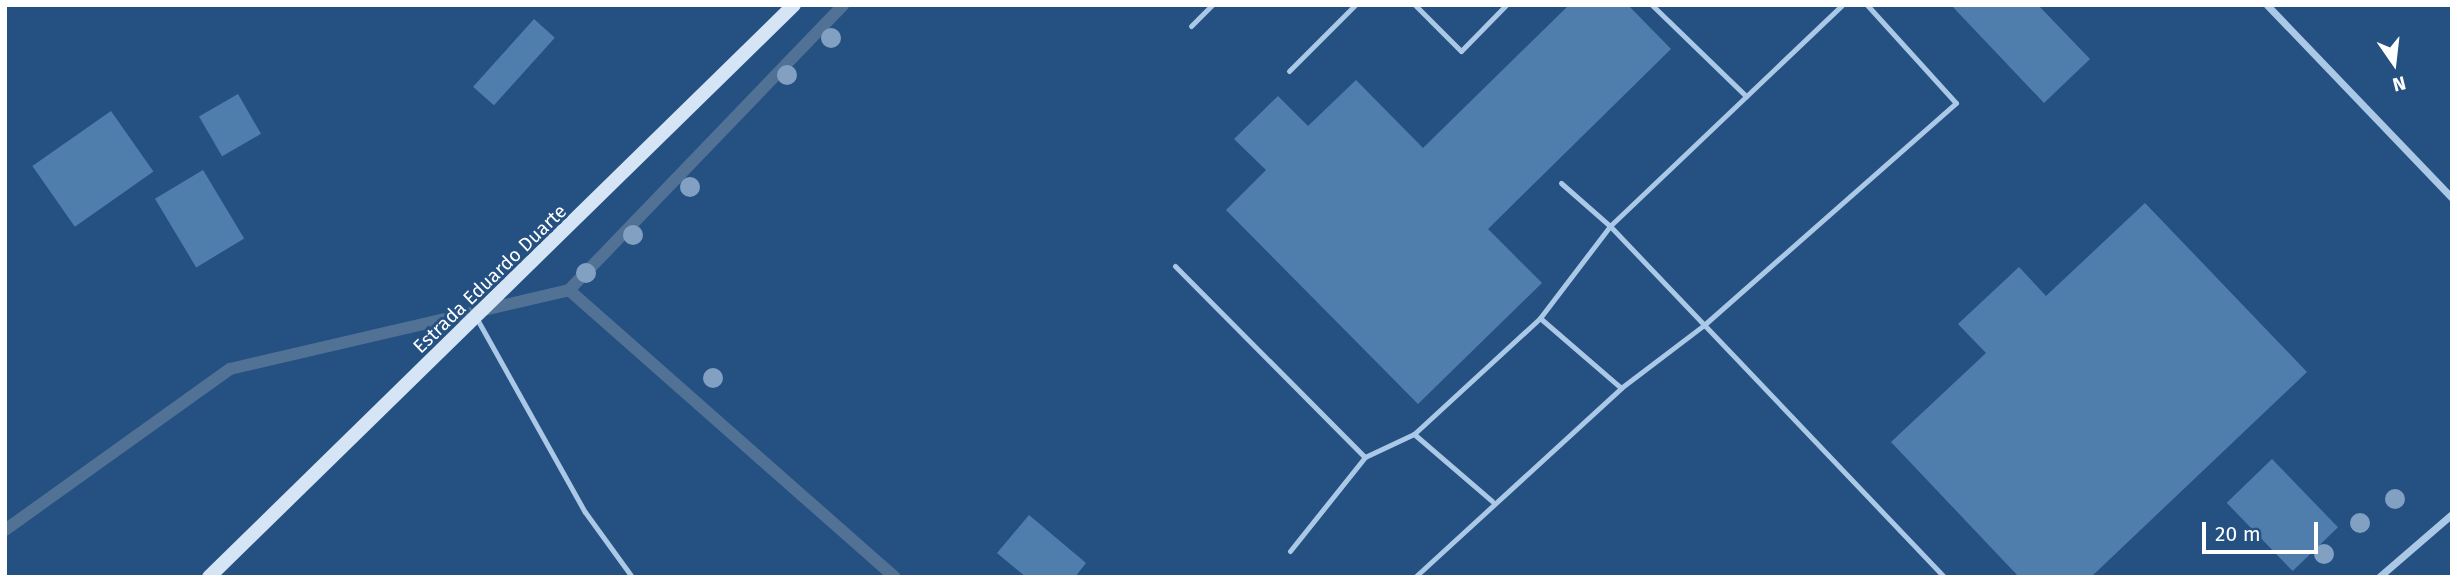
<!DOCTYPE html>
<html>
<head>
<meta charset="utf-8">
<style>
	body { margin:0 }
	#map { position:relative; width:2457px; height:582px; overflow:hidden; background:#245182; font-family:"Fira Sans",sans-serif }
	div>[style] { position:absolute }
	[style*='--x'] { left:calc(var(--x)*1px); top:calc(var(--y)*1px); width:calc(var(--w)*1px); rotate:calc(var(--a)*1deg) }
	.stream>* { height:12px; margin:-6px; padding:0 6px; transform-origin:6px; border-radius:6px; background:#527295 }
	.building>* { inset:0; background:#507eac; transform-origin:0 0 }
	.lane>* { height:5px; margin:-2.5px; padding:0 2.5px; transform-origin:2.5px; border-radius:2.5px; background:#abc9e7 }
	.street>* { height:7px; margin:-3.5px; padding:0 3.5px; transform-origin:3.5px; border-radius:3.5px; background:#abc9e7 }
	.secondary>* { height:14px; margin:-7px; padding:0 7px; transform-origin:7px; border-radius:7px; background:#d5e5f6 }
	.trees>* { width:20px; height:20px; margin:-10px; border-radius:50%; background:#82a1c2 }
	span { translate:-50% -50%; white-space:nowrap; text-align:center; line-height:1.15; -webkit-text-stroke:6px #245182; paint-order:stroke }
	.street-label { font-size:19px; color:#fff }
	.frame { position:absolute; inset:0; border:7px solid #fff; pointer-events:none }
	.north { position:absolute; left:2359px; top:28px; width:70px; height:70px; -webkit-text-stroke:5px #245182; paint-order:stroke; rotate:166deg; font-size:19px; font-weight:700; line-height:28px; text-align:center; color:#fff }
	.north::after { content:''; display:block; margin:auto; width:24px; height:32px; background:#fff; clip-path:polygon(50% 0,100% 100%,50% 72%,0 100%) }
	.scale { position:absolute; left:2202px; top:522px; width:116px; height:32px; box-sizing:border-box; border:4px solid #fff; border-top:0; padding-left:9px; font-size:21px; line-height:24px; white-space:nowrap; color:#fff; -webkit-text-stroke:5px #245182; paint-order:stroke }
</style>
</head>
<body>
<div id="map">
	<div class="stream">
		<i style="--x:569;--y:290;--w:434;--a:41.4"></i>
		<i style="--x:5;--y:530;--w:277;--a:-35.6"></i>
		<i style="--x:230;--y:369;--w:348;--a:-13.1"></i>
		<i style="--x:569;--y:290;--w:395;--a:-46.1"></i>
	</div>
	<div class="building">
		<i style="clip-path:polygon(1569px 5px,1628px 5px,1671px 49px,1488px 229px,1542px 283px,1418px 404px,1226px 210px,1266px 170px,1234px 139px,1278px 96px,1308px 126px,1356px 80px,1423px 148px)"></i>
		<i style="clip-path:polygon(1951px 5px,2038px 5px,2090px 59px,2044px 103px)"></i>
		<i style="left:534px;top:19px;width:28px;height:91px;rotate:42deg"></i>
		<i style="left:238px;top:94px;width:46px;height:45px;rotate:60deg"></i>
		<i style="left:111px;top:111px;width:74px;height:96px;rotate:55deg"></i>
		<i style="left:203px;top:170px;width:80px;height:56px;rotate:59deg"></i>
		<i style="clip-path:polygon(2145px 203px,2307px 372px,2091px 577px,2019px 577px,1891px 442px,1986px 353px,1958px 324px,2019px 267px,2046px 296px)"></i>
		<i style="left:2272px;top:459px;width:95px;height:63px;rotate:46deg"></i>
		<i style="clip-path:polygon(1029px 515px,1086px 563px,1075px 577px,1026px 577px,997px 553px)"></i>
	</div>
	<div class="lane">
		<i style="--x:1415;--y:5;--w:65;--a:45"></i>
		<i style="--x:1461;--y:51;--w:64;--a:-45.6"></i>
		<i style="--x:1652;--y:5;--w:131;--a:44.1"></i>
		<i style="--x:1191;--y:26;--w:30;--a:-45"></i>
		<i style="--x:1289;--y:71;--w:93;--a:-45"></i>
		<i style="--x:1561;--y:183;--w:65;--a:41.3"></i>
		<i style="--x:1610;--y:226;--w:485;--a:46.4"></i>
		<i style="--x:1175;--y:266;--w:269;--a:45.2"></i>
		<i style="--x:1540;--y:318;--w:107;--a:40.8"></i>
		<i style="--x:477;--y:319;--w:221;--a:60.8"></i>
		<i style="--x:585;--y:512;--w:80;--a:54.1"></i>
		<i style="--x:1414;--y:434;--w:103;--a:40.7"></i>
		<i style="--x:1290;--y:551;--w:120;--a:-51.4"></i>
		<i style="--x:1365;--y:457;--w:54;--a:-25.1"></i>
		<i style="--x:1414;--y:434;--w:171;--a:-42.6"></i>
		<i style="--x:1540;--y:318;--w:116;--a:-52.7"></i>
		<i style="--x:1610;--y:226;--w:320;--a:-43.6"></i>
		<i style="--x:1415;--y:577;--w:280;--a:-42.5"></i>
		<i style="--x:1621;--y:388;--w:104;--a:-37.2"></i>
		<i style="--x:1704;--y:325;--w:336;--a:-41.4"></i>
		<i style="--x:1956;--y:103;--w:132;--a:-132.2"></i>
	</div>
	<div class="street">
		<i style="--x:2267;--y:5;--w:267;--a:46.2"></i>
		<i style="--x:2379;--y:577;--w:96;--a:-40.8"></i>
	</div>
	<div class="secondary">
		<i style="--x:209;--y:577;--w:818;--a:-44.36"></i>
	</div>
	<div class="trees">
		<i style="left:831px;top:38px"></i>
		<i style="left:787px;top:75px"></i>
		<i style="left:690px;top:187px"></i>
		<i style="left:633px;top:235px"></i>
		<i style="left:586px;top:273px"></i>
		<i style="left:713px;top:378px"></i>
		<i style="left:2395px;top:499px"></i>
		<i style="left:2360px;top:523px"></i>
		<i style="left:2324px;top:554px"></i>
	</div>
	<div class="street-label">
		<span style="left:490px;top:279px;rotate:-44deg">Estrada Eduardo Duarte</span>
	</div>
	<div class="frame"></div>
	<div class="north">N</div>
	<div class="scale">20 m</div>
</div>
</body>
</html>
